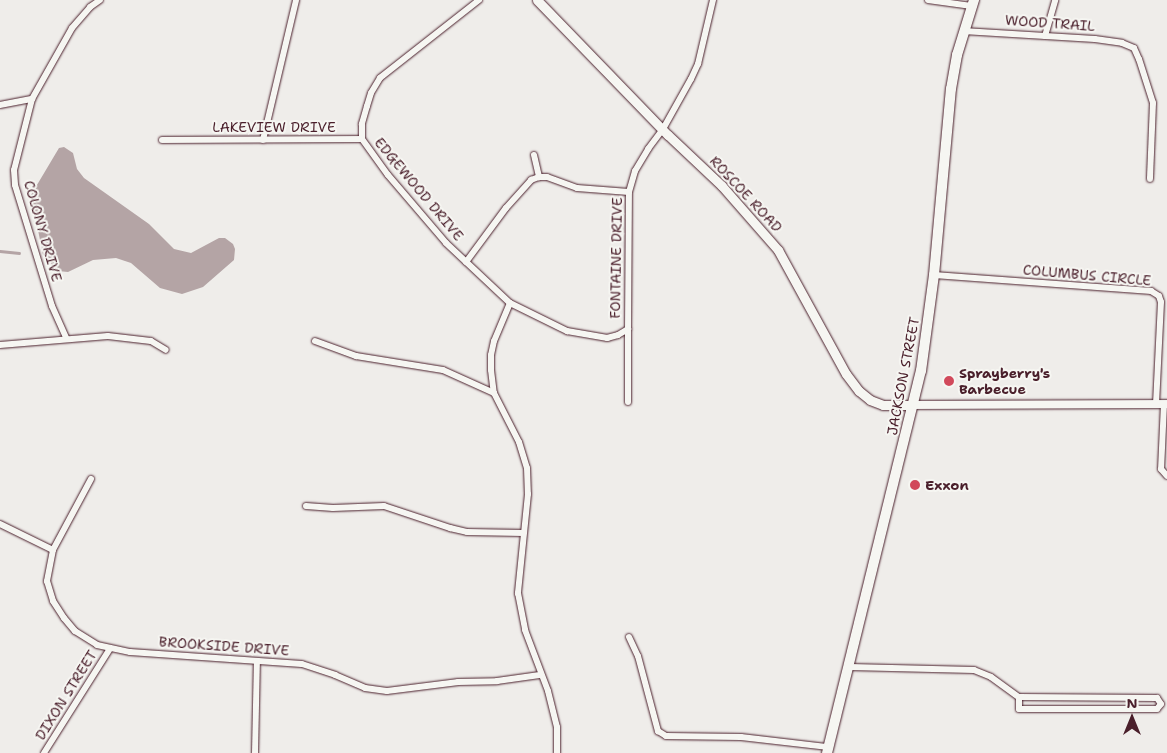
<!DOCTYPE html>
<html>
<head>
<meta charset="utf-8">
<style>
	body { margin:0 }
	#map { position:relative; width:1167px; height:753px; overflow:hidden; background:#efedea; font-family:"Shantell Sans",sans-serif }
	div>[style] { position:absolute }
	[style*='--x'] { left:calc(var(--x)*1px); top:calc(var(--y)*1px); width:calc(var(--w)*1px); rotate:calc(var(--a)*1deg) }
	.water>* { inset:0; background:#b4a4a5 }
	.stream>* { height:2.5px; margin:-1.25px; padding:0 1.25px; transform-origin:1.25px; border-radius:1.25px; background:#b4a4a5 }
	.roads { filter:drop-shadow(0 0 1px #4a1f2b) drop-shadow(0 0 1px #4a1f2b) }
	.minor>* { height:6px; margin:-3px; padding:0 3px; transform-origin:3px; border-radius:3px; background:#f6f6f2 }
	.tertiary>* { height:8px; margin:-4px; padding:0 4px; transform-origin:4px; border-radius:4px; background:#f6f6f2 }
	.secondary>* { height:9px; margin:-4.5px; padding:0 4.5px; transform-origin:4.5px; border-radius:4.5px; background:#f6f6f2 }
	.primary>* { height:10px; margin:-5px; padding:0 5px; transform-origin:5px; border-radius:5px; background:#f6f6f2 }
	.dots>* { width:14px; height:14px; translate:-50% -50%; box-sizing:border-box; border:2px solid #f6f6f2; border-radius:50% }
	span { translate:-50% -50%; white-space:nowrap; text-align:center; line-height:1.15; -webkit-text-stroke:4px #f6f6f2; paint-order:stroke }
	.street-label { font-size:14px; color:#4a1f2b }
	.poi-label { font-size:14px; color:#4a1f2b; font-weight:700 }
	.left { translate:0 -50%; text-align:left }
	.north { position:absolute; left:1107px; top:693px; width:50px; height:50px; -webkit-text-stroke:4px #f6f6f2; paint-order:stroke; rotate:0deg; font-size:14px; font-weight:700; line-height:20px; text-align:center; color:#4a1f2b }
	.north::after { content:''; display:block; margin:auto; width:18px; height:22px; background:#4a1f2b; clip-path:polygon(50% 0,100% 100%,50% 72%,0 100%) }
</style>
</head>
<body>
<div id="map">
	<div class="water">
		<i style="clip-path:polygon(64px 147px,73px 153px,77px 169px,84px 178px,149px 224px,174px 249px,191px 253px,219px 238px,225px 238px,233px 244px,235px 249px,234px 260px,203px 287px,182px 294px,160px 288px,131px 263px,116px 258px,93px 260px,68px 272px,58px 271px,43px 255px,31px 195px,56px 153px,59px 148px)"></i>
	</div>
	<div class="stream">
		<i style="--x:0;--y:251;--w:19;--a:6"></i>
	</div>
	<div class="roads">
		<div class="minor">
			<i style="--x:479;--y:0;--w:126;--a:141.8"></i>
			<i style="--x:380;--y:78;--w:17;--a:121"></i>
			<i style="--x:371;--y:93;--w:14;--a:107"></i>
			<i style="--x:367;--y:106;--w:19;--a:106"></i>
			<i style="--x:362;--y:124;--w:15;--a:90"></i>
			<i style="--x:362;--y:139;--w:44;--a:54.2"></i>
			<i style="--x:388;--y:175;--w:89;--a:49.5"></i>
			<i style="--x:446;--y:243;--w:88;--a:43.2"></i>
			<i style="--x:510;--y:303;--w:64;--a:26.2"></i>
			<i style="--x:567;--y:331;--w:41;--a:9.9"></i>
			<i style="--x:607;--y:338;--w:11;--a:-15"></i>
			<i style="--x:618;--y:335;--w:12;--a:-31"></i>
			<i style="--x:628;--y:329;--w:137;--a:-89.6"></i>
			<i style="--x:629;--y:192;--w:22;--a:-74"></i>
			<i style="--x:635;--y:171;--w:26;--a:-59"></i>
			<i style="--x:648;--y:149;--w:25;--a:-53"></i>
			<i style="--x:663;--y:129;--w:57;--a:-60.8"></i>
			<i style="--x:691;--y:79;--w:17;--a:-65"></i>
			<i style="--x:698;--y:64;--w:66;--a:-76.8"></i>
			<i style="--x:928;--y:0;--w:44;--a:7.8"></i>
			<i style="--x:963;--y:31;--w:132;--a:3.5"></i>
			<i style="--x:1095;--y:39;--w:27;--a:8"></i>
			<i style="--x:1122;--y:43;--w:13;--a:23"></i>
			<i style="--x:1134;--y:48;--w:12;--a:66"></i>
			<i style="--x:1139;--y:59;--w:46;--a:72.3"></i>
			<i style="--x:1153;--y:103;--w:76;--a:92.3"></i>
			<i style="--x:1045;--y:36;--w:37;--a:-74"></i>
			<i style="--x:32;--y:99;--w:73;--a:104.2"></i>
			<i style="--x:14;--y:170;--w:15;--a:86"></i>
			<i style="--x:15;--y:185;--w:127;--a:73"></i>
			<i style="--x:52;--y:306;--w:36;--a:66"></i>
			<i style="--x:0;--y:105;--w:33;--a:-11"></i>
			<i style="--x:32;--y:99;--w:81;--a:-60.6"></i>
			<i style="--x:72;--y:28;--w:28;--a:-49"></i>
			<i style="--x:90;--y:7;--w:12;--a:-35"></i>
			<i style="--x:162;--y:140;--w:200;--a:-0.3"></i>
			<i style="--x:263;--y:140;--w:144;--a:-76.7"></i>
			<i style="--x:534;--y:155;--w:23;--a:77"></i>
			<i style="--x:466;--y:262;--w:67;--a:-53.5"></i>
			<i style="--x:506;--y:208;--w:38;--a:-48"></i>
			<i style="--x:531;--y:180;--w:9;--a:-21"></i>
			<i style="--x:539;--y:177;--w:8;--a:0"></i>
			<i style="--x:547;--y:177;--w:32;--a:20"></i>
			<i style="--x:577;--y:188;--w:52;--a:4.4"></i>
			<i style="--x:934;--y:275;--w:218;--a:4.2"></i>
			<i style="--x:1151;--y:291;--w:9;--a:32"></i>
			<i style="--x:1159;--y:296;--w:6;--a:72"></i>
			<i style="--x:1161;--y:302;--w:102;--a:92.8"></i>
			<i style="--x:510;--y:303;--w:41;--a:112.8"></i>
			<i style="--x:494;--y:341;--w:14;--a:102"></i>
			<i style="--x:491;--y:355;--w:15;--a:90"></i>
			<i style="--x:491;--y:370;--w:23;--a:83"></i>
			<i style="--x:494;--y:393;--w:55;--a:63"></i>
			<i style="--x:519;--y:442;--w:27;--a:73"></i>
			<i style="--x:527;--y:468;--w:26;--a:88"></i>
			<i style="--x:528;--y:494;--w:100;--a:95.8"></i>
			<i style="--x:518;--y:593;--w:38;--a:79"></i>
			<i style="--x:525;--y:630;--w:65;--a:69.3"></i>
			<i style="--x:548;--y:691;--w:37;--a:76"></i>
			<i style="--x:557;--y:727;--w:26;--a:90"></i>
			<i style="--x:315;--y:341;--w:44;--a:20.1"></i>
			<i style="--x:356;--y:356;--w:88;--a:9.1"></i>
			<i style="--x:443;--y:370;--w:56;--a:24.3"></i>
			<i style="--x:0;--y:345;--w:108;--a:-4.8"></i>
			<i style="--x:108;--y:336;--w:43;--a:6.6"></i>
			<i style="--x:151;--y:341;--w:17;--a:31"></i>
			<i style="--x:628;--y:402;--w:73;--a:-90"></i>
			<i style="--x:1164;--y:404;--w:65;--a:92.6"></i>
			<i style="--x:1161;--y:469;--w:9;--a:49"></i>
			<i style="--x:91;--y:479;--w:81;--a:118.2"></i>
			<i style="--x:53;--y:550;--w:32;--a:101"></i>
			<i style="--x:47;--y:581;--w:21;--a:73"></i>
			<i style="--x:53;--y:601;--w:20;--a:57"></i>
			<i style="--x:64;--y:618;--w:17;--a:50"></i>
			<i style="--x:75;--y:631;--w:26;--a:32"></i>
			<i style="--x:97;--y:645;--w:34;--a:12"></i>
			<i style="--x:130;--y:652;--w:172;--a:4"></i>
			<i style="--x:302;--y:664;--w:35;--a:18"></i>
			<i style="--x:335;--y:675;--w:33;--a:23"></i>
			<i style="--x:365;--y:688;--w:22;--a:8"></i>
			<i style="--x:387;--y:691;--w:72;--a:-7.2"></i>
			<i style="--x:458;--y:682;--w:39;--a:-1"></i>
			<i style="--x:497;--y:681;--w:43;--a:-7.9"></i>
			<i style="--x:306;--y:506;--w:27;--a:4"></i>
			<i style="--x:333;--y:508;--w:51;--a:-2.2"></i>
			<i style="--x:384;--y:506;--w:70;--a:18.4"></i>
			<i style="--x:450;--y:528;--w:17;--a:13"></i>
			<i style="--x:467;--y:532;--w:56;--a:1"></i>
			<i style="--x:0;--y:524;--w:59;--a:26.1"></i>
			<i style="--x:629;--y:637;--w:21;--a:65"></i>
			<i style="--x:638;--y:656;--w:78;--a:75.1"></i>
			<i style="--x:658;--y:731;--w:9;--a:32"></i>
			<i style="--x:666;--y:736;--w:75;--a:0.8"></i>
			<i style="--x:741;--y:737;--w:88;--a:6.6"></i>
			<i style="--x:850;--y:667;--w:124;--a:1.4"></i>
			<i style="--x:974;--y:670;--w:18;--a:22"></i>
			<i style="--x:991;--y:677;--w:34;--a:36"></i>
			<i style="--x:1019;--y:697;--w:138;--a:0.4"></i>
			<i style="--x:1157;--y:698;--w:7;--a:56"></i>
			<i style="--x:1161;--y:704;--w:6;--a:129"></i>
			<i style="--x:1157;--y:709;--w:138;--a:180"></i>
			<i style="--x:1019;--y:709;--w:12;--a:-90"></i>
			<i style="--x:44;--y:753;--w:122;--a:-57.7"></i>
			<i style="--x:255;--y:753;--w:92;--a:-88.8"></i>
		</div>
		<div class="tertiary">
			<i style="--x:913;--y:405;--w:254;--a:-0.2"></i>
		</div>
		<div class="secondary">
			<i style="--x:537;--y:0;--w:188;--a:45.9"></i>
			<i style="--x:668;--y:135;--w:74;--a:43.4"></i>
			<i style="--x:722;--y:186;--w:85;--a:48.8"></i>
			<i style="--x:778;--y:250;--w:141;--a:61.3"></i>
			<i style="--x:846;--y:374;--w:21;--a:53"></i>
			<i style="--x:859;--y:391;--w:14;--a:39"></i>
			<i style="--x:870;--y:400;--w:14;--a:21"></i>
			<i style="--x:883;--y:405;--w:30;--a:0"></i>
		</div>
		<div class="primary">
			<i style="--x:827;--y:753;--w:393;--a:-76.2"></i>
			<i style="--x:921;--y:371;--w:97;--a:-82.3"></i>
			<i style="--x:934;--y:275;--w:187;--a:-84.8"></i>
			<i style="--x:951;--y:89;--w:35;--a:-80"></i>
			<i style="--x:957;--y:55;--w:58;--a:-72.8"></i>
		</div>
	</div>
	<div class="dots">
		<i style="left:949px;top:381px;background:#d1495b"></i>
		<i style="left:915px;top:485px;background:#d1495b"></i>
	</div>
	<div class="street-label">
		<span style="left:1050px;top:23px;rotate:4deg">WOOD TRAIL</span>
		<span style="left:274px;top:127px">LAKEVIEW DRIVE</span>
		<span style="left:419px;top:189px;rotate:50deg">EDGEWOOD DRIVE</span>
		<span style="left:746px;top:194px;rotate:47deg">ROSCOE ROAD</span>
		<span style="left:43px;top:231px;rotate:74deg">COLONY DRIVE</span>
		<span style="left:616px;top:258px;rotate:-89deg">FONTAINE DRIVE</span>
		<span style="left:1087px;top:275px;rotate:5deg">COLUMBUS CIRCLE</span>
		<span style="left:903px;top:376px;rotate:-79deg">JACKSON STREET</span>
		<span style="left:224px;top:646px;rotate:4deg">BROOKSIDE DRIVE</span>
		<span style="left:66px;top:695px;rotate:-58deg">DIXON STREET</span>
	</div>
	<div class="poi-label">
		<span class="left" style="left:959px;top:381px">Sprayberry's<br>Barbecue</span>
		<span class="left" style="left:925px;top:485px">Exxon</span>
	</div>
	<div class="north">N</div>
</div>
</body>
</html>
